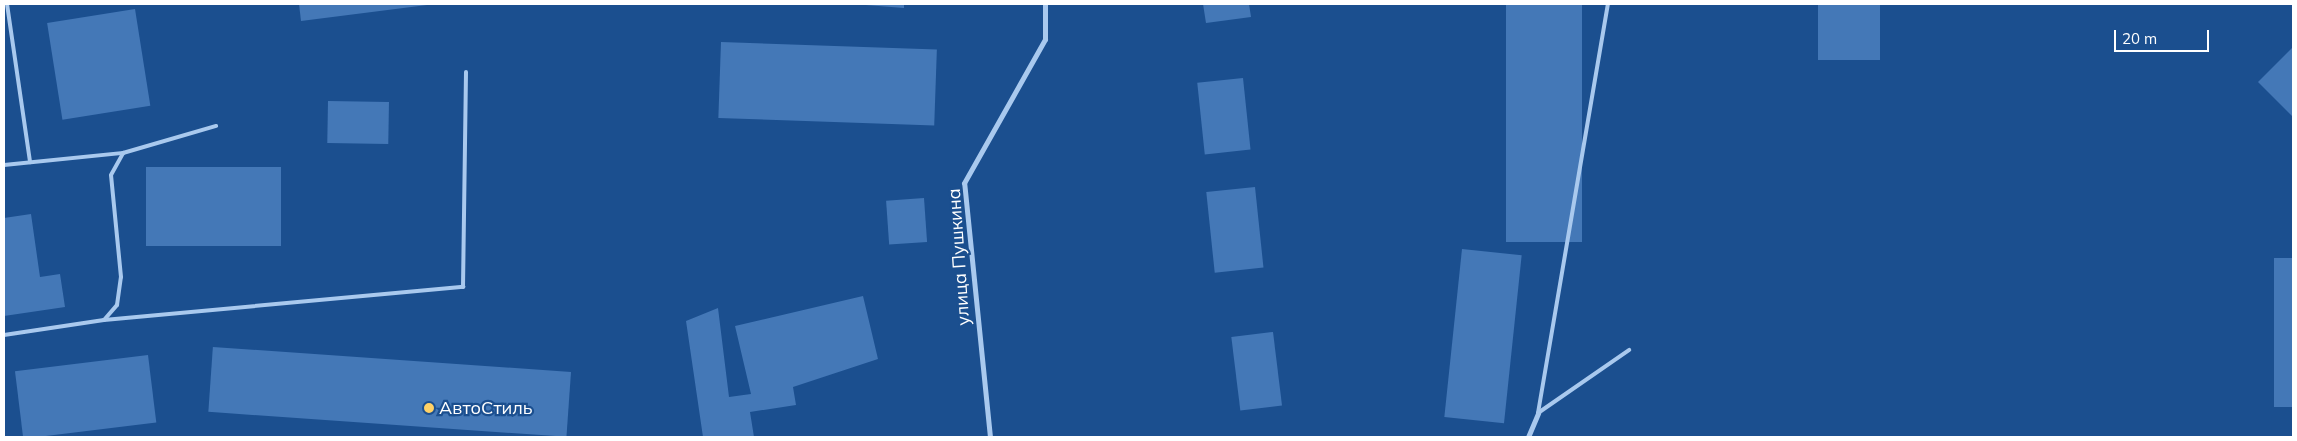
<!DOCTYPE html>
<html>
<head>
<meta charset="utf-8">
<style>
	body { margin:0 }
	#map { position:relative; width:2297px; height:441px; overflow:hidden; background:#1b4f8f; font-family:Mulish,sans-serif }
	div>[style] { position:absolute }
	[style*='--x'] { left:calc(var(--x)*1px); top:calc(var(--y)*1px); width:calc(var(--w)*1px); rotate:calc(var(--a)*1deg) }
	.building>* { inset:0; background:#4478b7; transform-origin:0 0 }
	.service>* { height:4px; margin:-2px; padding:0 2px; transform-origin:2px; border-radius:2px; background:#a9c9ee }
	.minor>* { height:5px; margin:-2.5px; padding:0 2.5px; transform-origin:2.5px; border-radius:2.5px; background:#a9c9ee }
	.dots>* { width:14px; height:14px; translate:-50% -50%; box-sizing:border-box; border:2px solid #1b4f8f; border-radius:50% }
	span { translate:-50% -50%; white-space:nowrap; text-align:center; line-height:1.15; -webkit-text-stroke:4.5px #1b4f8f; paint-order:stroke }
	.street-label { font-size:18px; color:#fff }
	.poi-label { font-size:18px; color:#fff }
	.left { translate:0 -50%; text-align:left }
	.frame { position:absolute; inset:0; border:5px solid #fff; pointer-events:none }
	.scale { position:absolute; left:2114px; top:30px; width:95px; height:22px; box-sizing:border-box; border:2px solid #fff; border-top:0; padding-left:6px; font-size:15px; line-height:18px; white-space:nowrap; color:#fff; -webkit-text-stroke:4px #1b4f8f; paint-order:stroke }
</style>
</head>
<body>
<div id="map">
	<div class="building">
		<i style="clip-path:polygon(299px 4px,427px 4px,427px 5px,301px 21px)"></i>
		<i style="clip-path:polygon(853px 4px,904px 4px,904px 8px)"></i>
		<i style="clip-path:polygon(1203px 4px,1249px 4px,1251px 17px,1206px 23px)"></i>
		<i style="left:1506px;top:4px;width:76px;height:238px"></i>
		<i style="left:1818px;top:4px;width:62px;height:56px"></i>
		<i style="left:135px;top:9px;width:98px;height:89px;rotate:81deg"></i>
		<i style="left:721px;top:42px;width:216px;height:76px;rotate:2deg"></i>
		<i style="clip-path:polygon(2293px 47px,2293px 117px,2258px 82px)"></i>
		<i style="left:1243px;top:78px;width:72px;height:46px;rotate:84deg"></i>
		<i style="left:328px;top:101px;width:61px;height:42px;rotate:1deg"></i>
		<i style="left:146px;top:167px;width:135px;height:79px"></i>
		<i style="left:1255px;top:187px;width:81px;height:49px;rotate:84deg"></i>
		<i style="left:924px;top:198px;width:44px;height:38px;rotate:86deg"></i>
		<i style="clip-path:polygon(31px 214px,40px 277px,60px 274px,65px 307px,4px 316px,4px 218px)"></i>
		<i style="left:1462px;top:249px;width:60px;height:169px;rotate:6deg"></i>
		<i style="left:2274px;top:258px;width:19px;height:149px"></i>
		<i style="clip-path:polygon(863px 296px,878px 359px,793px 387px,796px 405px,750px 412px,754px 437px,703px 437px,686px 321px,718px 308px,729px 397px,751px 394px,735px 326px)"></i>
		<i style="left:1273px;top:332px;width:74px;height:42px;rotate:83deg"></i>
		<i style="left:148px;top:355px;width:68px;height:134px;rotate:83deg"></i>
		<i style="left:571px;top:372px;width:65px;height:359px;rotate:94deg"></i>
	</div>
	<div class="service">
		<i style="--x:7;--y:4;--w:160;--a:81.7"></i>
		<i style="--x:4;--y:165;--w:120;--a:-5.8"></i>
		<i style="--x:123;--y:153;--w:97;--a:-16.2"></i>
		<i style="--x:104;--y:320;--w:361;--a:-5.3"></i>
		<i style="--x:463;--y:287;--w:215;--a:-89.2"></i>
		<i style="--x:4;--y:335;--w:101;--a:-8.5"></i>
		<i style="--x:104;--y:320;--w:20;--a:-49"></i>
		<i style="--x:117;--y:305;--w:28;--a:-82"></i>
		<i style="--x:121;--y:277;--w:102;--a:-95.6"></i>
		<i style="--x:111;--y:175;--w:25;--a:-61"></i>
		<i style="--x:1538;--y:413;--w:415;--a:-80.3"></i>
		<i style="--x:1538;--y:413;--w:111;--a:-34.7"></i>
	</div>
	<div class="minor">
		<i style="--x:990;--y:437;--w:255;--a:-95.8"></i>
		<i style="--x:964;--y:183;--w:165;--a:-60.6"></i>
		<i style="--x:1045;--y:39;--w:35;--a:-90"></i>
		<i style="--x:1528;--y:437;--w:26;--a:-67"></i>
	</div>
	<div class="dots">
		<i style="left:429px;top:408px;background:#ffd166"></i>
	</div>
	<div class="street-label">
		<span style="left:959px;top:257px;rotate:-94deg">улица Пушкина</span>
	</div>
	<div class="poi-label">
		<span class="left" style="left:439px;top:408px">АвтоСтиль</span>
	</div>
	<div class="frame"></div>
	<div class="scale">20 m</div>
</div>
</body>
</html>
